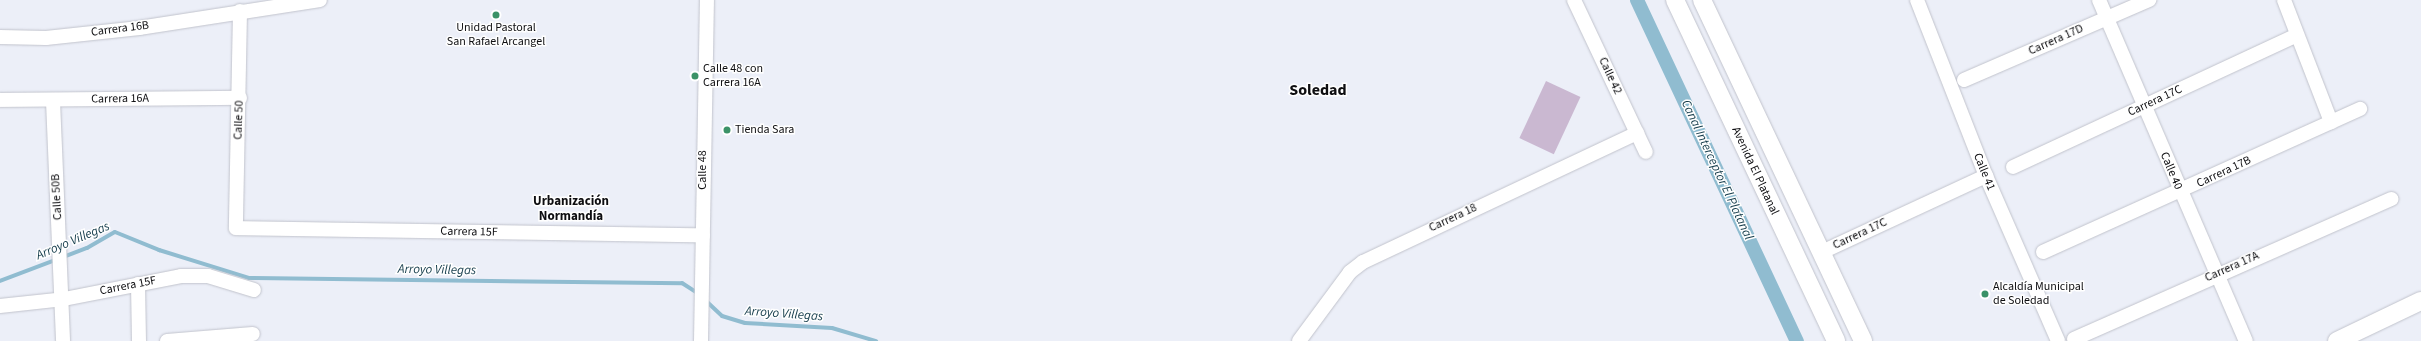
<!DOCTYPE html>
<html>
<head>
<meta charset="utf-8">
<style>
	body { margin:0 }
	#map { position:relative; width:2421px; height:341px; overflow:hidden; background:#eceff8; font-family:"Source Sans 3",sans-serif }
	div>[style] { position:absolute }
	[style*='--x'] { left:calc(var(--x)*1px); top:calc(var(--y)*1px); width:calc(var(--w)*1px); rotate:calc(var(--a)*1deg) }
	.green>* { inset:0; background:#cab8d1; transform-origin:0 0 }
	.stream>* { height:4px; margin:-2px; padding:0 2px; transform-origin:2px; border-radius:2px; background:#90bcd0 }
	.canal>* { height:14px; margin:-7px; padding:0 7px; transform-origin:7px; border-radius:7px; background:#90bcd0 }
	.roads { filter:drop-shadow(0 0 1px #c1c3cc) drop-shadow(0 0 1px #c1c3cc) }
	.minor>* { height:14px; margin:-7px; padding:0 7px; transform-origin:7px; border-radius:7px; background:#fff }
	.major>* { height:18px; margin:-9px; padding:0 9px; transform-origin:9px; border-radius:9px; background:#fff }
	.dots>* { width:11px; height:11px; translate:-50% -50%; box-sizing:border-box; border:2px solid #fff; border-radius:50% }
	span { translate:-50% -50%; white-space:nowrap; text-align:center; line-height:1.15; -webkit-text-stroke:3px #fff; paint-order:stroke }
	.poi-label { font-size:12px; color:#0e0e11 }
	.left { translate:0 -50%; text-align:left }
	.street-label { font-size:12px; color:#0e0e11 }
	.water-label { font-size:13px; color:#163d4c; font-style:italic }
	.neighbourhood-label { font-size:13px; color:#0e0e11; font-weight:700 }
	.district-label { font-size:16px; color:#0e0e11; font-weight:700 }
</style>
</head>
<body>
<div id="map">
	<div class="green">
		<i style="left:1546px;top:81px;width:38px;height:63px;rotate:25deg"></i>
	</div>
	<div class="stream">
		<i style="--x:0;--y:281;--w:93;--a:-20.8"></i>
		<i style="--x:87;--y:248;--w:32;--a:-30"></i>
		<i style="--x:115;--y:232;--w:48;--a:22.2"></i>
		<i style="--x:159;--y:250;--w:94;--a:17.3"></i>
		<i style="--x:249;--y:278;--w:433;--a:0.7"></i>
		<i style="--x:682;--y:283;--w:20;--a:33"></i>
		<i style="--x:705;--y:300;--w:23;--a:43"></i>
		<i style="--x:722;--y:316;--w:24;--a:17"></i>
		<i style="--x:745;--y:323;--w:87;--a:3.3"></i>
		<i style="--x:832;--y:328;--w:46;--a:16.5"></i>
	</div>
	<div class="canal">
		<i style="--x:1637;--y:0;--w:377;--a:64.9"></i>
	</div>
	<div class="roads">
		<div class="minor">
			<i style="--x:1574;--y:0;--w:168;--a:64.7"></i>
			<i style="--x:1917;--y:0;--w:189;--a:68.6"></i>
			<i style="--x:1986;--y:176;--w:180;--a:66.4"></i>
			<i style="--x:2099;--y:0;--w:371;--a:66.7"></i>
			<i style="--x:2284;--y:0;--w:131;--a:68.9"></i>
			<i style="--x:240;--y:11;--w:217;--a:91.1"></i>
			<i style="--x:236;--y:228;--w:467;--a:0.9"></i>
			<i style="--x:0;--y:37;--w:46;--a:1.2"></i>
			<i style="--x:46;--y:38;--w:94;--a:-6.1"></i>
			<i style="--x:139;--y:28;--w:183;--a:-8.8"></i>
			<i style="--x:1964;--y:80;--w:202;--a:-23.4"></i>
			<i style="--x:0;--y:100;--w:240;--a:-0.5"></i>
			<i style="--x:53;--y:101;--w:240;--a:87.6"></i>
			<i style="--x:2013;--y:167;--w:313;--a:-24.9"></i>
			<i style="--x:1822;--y:252;--w:181;--a:-24.9"></i>
			<i style="--x:2043;--y:252;--w:348;--a:-24.3"></i>
			<i style="--x:138;--y:284;--w:57;--a:89"></i>
			<i style="--x:0;--y:306;--w:64;--a:-6.2"></i>
			<i style="--x:64;--y:299;--w:119;--a:-11.1"></i>
			<i style="--x:181;--y:276;--w:27;--a:0"></i>
			<i style="--x:208;--y:276;--w:48;--a:16.9"></i>
			<i style="--x:2074;--y:339;--w:347;--a:-23.8"></i>
			<i style="--x:167;--y:341;--w:86;--a:-4.7"></i>
			<i style="--x:701;--y:341;--w:341;--a:-89"></i>
			<i style="--x:1299;--y:341;--w:86;--a:-53.5"></i>
			<i style="--x:1350;--y:272;--w:16;--a:-38"></i>
			<i style="--x:1363;--y:262;--w:303;--a:-25.2"></i>
		</div>
		<div class="major">
			<i style="--x:1675;--y:0;--w:377;--a:64.7"></i>
			<i style="--x:1702;--y:0;--w:377;--a:64.7"></i>
			<i style="--x:2337;--y:341;--w:93;--a:-25.5"></i>
		</div>
	</div>
	<div class="dots">
		<i style="left:496px;top:15px;background:#3b9267"></i>
		<i style="left:695px;top:76px;background:#3b9267"></i>
		<i style="left:727px;top:130px;background:#3b9267"></i>
		<i style="left:1985px;top:294px;background:#3b9267"></i>
	</div>
	<div class="poi-label">
		<span style="left:496px;top:35px">Unidad Pastoral<br>San Rafael Arcangel</span>
		<span class="left" style="left:703px;top:76px">Calle 48 con<br>Carrera 16A</span>
		<span class="left" style="left:735px;top:130px">Tienda Sara</span>
		<span class="left" style="left:1993px;top:294px">Alcaldía Municipal<br>de Soledad</span>
	</div>
	<div class="street-label">
		<span style="left:120px;top:29px;rotate:-7deg">Carrera 16B</span>
		<span style="left:2056px;top:40px;rotate:-24deg">Carrera 17D</span>
		<span style="left:1610px;top:76px;rotate:65deg">Calle 42</span>
		<span style="left:120px;top:99px;rotate:-1deg">Carrera 16A</span>
		<span style="left:2155px;top:101px;rotate:-25deg">Carrera 17C</span>
		<span style="left:239px;top:120px;rotate:-88deg">Calle 50</span>
		<span style="left:703px;top:170px;rotate:-90deg">Calle 48</span>
		<span style="left:1755px;top:171px;rotate:65deg">Avenida El Platanal</span>
		<span style="left:2171px;top:171px;rotate:67deg">Calle 40</span>
		<span style="left:1984px;top:172px;rotate:68deg">Calle 41</span>
		<span style="left:2224px;top:172px;rotate:-25deg">Carrera 17B</span>
		<span style="left:57px;top:197px;rotate:-93deg">Calle 50B</span>
		<span style="left:1453px;top:218px;rotate:-25deg">Carrera 18</span>
		<span style="left:469px;top:232px;rotate:1deg">Carrera 15F</span>
		<span style="left:1860px;top:234px;rotate:-25deg">Carrera 17C</span>
		<span style="left:2232px;top:267px;rotate:-24deg">Carrera 17A</span>
		<span style="left:128px;top:286px;rotate:-11deg">Carrera 15F</span>
	</div>
	<div class="water-label">
		<span style="left:1717px;top:170px;rotate:65deg">Canal Interceptor El Platanal</span>
		<span style="left:73px;top:241px;rotate:-23deg">Arroyo Villegas</span>
		<span style="left:437px;top:270px;rotate:1deg">Arroyo Villegas</span>
		<span style="left:784px;top:314px;rotate:4deg">Arroyo Villegas</span>
	</div>
	<div class="neighbourhood-label">
		<span style="left:571px;top:209px">Urbanización<br>Normandía</span>
	</div>
	<div class="district-label">
		<span style="left:1318px;top:90px">Soledad</span>
	</div>
</div>
</body>
</html>
